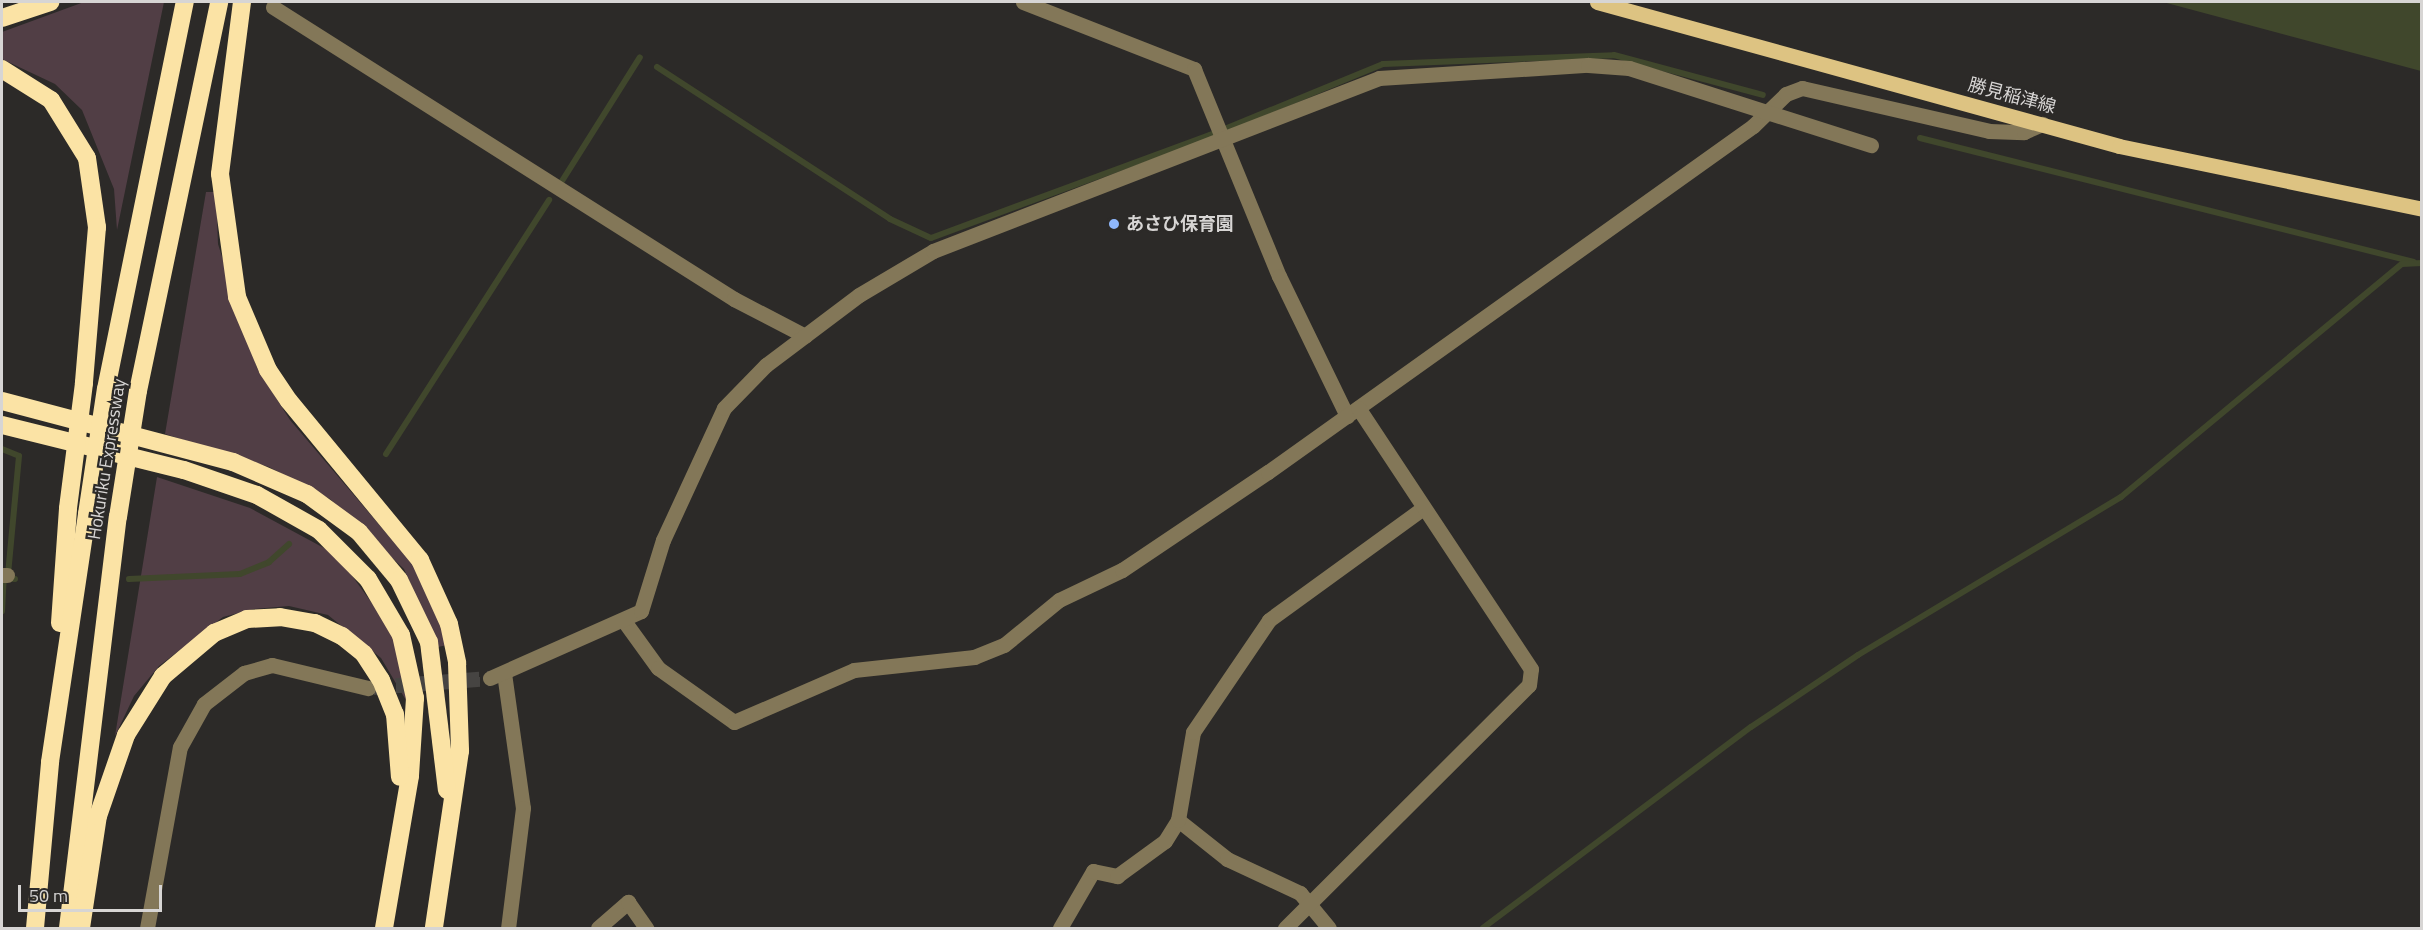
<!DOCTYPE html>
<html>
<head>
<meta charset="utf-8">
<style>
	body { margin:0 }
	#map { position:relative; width:2423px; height:930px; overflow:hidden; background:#2c2a28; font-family:"Titillium Web","Noto Sans JP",sans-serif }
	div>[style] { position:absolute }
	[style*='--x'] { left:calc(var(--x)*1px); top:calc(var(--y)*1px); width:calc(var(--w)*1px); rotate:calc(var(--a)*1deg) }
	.green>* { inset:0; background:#513e45 }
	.water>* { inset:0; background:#40472c }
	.stream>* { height:6px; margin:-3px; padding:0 3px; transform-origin:3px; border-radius:3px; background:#40472c }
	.minor-tunnel>* { height:15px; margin-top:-7.5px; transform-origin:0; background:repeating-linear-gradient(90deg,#464442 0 15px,transparent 0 23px) }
	.minor>* { height:15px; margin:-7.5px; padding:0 7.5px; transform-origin:7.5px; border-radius:7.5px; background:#837758 }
	.major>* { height:15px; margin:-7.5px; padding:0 7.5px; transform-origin:7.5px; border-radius:7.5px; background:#ddc382 }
	.highway>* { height:18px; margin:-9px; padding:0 9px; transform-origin:9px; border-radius:9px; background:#fbe3a5 }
	.highway-bridge>* { height:18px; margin:-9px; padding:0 9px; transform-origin:9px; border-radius:9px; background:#fbe3a5 }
	.dots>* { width:16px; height:16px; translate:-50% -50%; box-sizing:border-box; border:3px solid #2c2a28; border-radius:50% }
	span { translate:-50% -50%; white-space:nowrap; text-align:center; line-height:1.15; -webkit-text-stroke:4.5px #2c2a28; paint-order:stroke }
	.street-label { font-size:18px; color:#d7d5d4 }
	.poi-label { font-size:18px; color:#d7d5d4; font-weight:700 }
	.left { translate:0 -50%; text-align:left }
	.frame { position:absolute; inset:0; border:3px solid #d7d5d4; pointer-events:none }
	.scale { position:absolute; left:18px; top:885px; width:144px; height:27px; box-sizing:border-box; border:3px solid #d7d5d4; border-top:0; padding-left:8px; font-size:18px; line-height:21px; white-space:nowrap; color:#d7d5d4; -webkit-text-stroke:4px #2c2a28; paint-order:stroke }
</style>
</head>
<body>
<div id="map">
	<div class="green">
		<i style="clip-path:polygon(84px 2px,164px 2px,117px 230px,114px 189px,82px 110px,55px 84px,2px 59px,2px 32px)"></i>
		<i style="clip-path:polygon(206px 192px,216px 192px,218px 244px,257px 368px,290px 420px,422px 575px,447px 645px,438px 647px,404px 569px,330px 499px,269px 467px,165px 434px)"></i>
		<i style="clip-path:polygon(157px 477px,250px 508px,337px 555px,387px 624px,404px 665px,410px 707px,381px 658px,328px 615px,289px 606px,254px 609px,223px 617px,159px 666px,134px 696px,115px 736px)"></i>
	</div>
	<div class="water">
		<i style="clip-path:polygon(2163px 2px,2421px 2px,2421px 71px)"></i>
	</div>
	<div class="stream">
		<i style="--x:657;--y:67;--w:278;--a:33.1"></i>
		<i style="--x:890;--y:219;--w:45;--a:24.9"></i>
		<i style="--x:931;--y:238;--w:297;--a:-20.3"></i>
		<i style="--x:1210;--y:135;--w:187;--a:-22.3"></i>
		<i style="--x:1383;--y:64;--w:231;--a:-2.2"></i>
		<i style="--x:1614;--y:55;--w:154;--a:15"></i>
		<i style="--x:1920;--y:138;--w:509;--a:14.09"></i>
		<i style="--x:562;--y:181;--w:146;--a:-57.8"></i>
		<i style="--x:2;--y:449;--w:18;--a:22"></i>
		<i style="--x:19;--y:456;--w:119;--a:95.3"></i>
		<i style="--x:386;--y:454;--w:302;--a:-57.3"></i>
		<i style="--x:129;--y:579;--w:111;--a:-2.6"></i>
		<i style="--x:240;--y:574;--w:31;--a:-22"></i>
		<i style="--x:269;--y:562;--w:27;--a:-42"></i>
		<i style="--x:2;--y:611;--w:33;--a:-87"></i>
		<i style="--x:4;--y:578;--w:11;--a:5"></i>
		<i style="--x:1483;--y:928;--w:335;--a:-36.9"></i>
		<i style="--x:1751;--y:727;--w:129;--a:-33.9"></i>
		<i style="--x:1858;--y:655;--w:307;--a:-31"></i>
		<i style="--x:2121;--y:497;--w:365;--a:-39.7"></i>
		<i style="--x:2402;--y:264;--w:20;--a:-3"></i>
	</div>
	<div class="minor-tunnel">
		<i style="--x:373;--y:687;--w:117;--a:-4.4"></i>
	</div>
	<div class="minor">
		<i style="--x:1023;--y:2;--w:184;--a:21.4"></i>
		<i style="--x:1194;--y:69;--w:224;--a:67.7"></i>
		<i style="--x:1279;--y:276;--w:156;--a:64.1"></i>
		<i style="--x:273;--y:7;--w:546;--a:32.35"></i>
		<i style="--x:734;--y:299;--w:80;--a:27.5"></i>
		<i style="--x:2;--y:575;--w:5;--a:0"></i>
		<i style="--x:624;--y:621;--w:58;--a:54.1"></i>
		<i style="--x:658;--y:668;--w:93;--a:35.4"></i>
		<i style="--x:734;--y:722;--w:131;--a:-23.4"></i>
		<i style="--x:854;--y:670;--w:121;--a:-6.2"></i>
		<i style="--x:974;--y:657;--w:32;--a:-22"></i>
		<i style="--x:1004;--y:645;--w:71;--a:-39.3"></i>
		<i style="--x:1059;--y:600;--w:70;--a:-25.5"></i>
		<i style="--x:1122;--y:570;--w:176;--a:-33.9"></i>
		<i style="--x:1268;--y:472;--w:596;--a:-35.5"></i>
		<i style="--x:1753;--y:126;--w:46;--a:-44.1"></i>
		<i style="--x:1786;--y:94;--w:17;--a:-21"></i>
		<i style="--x:1802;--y:88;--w:192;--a:12.9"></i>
		<i style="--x:1989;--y:131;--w:35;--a:2"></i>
		<i style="--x:2024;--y:132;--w:20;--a:-24"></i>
		<i style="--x:504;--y:673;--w:136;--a:82"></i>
		<i style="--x:523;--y:808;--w:121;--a:97.1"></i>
		<i style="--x:490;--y:678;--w:165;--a:-23.9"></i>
		<i style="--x:641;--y:611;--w:74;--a:-72.8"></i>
		<i style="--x:663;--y:540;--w:145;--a:-65.2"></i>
		<i style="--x:724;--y:408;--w:60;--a:-45.7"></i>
		<i style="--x:766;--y:365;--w:116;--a:-37"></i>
		<i style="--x:859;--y:295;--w:86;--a:-30.7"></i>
		<i style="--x:933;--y:251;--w:478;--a:-21.2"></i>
		<i style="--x:1379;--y:78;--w:209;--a:-3.6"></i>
		<i style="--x:1588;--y:65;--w:41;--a:4.2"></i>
		<i style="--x:1629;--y:68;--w:254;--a:17.7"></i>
		<i style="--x:1178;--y:820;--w:63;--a:38.5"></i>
		<i style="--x:1227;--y:859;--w:81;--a:25"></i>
		<i style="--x:1300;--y:893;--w:45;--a:50.4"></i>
		<i style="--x:147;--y:928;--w:184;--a:-79.7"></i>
		<i style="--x:180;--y:747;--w:49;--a:-60.8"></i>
		<i style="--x:204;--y:704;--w:51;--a:-37.8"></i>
		<i style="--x:244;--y:673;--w:29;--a:-16"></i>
		<i style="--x:272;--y:665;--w:99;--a:13.5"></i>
		<i style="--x:598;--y:928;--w:40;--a:-41"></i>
		<i style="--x:628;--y:902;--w:32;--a:55"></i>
		<i style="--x:1060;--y:928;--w:66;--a:-59.9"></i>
		<i style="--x:1093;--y:871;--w:25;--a:12"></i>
		<i style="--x:1117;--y:876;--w:59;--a:-36.1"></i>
		<i style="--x:1165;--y:841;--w:25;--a:-58"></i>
		<i style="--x:1178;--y:820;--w:89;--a:-80.3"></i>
		<i style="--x:1193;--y:732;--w:135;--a:-55.8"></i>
		<i style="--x:1269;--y:620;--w:189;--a:-36"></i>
		<i style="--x:1285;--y:928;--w:344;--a:-44.9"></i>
		<i style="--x:1529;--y:685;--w:16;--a:-83"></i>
		<i style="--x:1531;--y:669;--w:313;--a:-123.5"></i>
	</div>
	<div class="major">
		<i style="--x:1597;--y:2;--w:541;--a:15.42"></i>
		<i style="--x:2119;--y:146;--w:309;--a:11.7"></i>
	</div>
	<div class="highway">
		<i style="--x:242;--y:2;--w:173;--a:97.3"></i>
		<i style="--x:220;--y:174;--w:124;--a:82.1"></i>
		<i style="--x:237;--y:297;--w:79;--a:67"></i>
		<i style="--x:268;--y:370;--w:37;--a:56"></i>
		<i style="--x:289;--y:401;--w:206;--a:50.5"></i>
		<i style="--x:420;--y:560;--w:70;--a:65.6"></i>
		<i style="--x:449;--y:624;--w:40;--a:78"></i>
		<i style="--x:457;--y:663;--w:88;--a:88"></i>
		<i style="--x:460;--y:751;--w:179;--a:98.4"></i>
		<i style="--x:2;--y:18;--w:51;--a:-18.4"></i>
		<i style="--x:2;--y:69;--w:58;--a:32.3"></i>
		<i style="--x:51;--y:100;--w:68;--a:58.2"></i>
		<i style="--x:87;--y:158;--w:70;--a:81.8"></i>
		<i style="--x:97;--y:227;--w:157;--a:94.8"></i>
		<i style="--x:106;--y:389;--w:395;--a:-78.5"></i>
		<i style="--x:138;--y:391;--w:397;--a:-78.2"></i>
		<i style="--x:2;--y:401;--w:239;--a:14.8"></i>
		<i style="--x:233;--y:462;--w:81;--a:23.4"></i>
		<i style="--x:307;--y:494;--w:64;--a:36.2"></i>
		<i style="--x:359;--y:532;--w:62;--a:50.2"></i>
		<i style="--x:399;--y:580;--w:69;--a:64.2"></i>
		<i style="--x:429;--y:642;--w:149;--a:83.1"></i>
		<i style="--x:2;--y:425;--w:187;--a:13.9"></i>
		<i style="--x:184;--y:470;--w:77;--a:18.9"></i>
		<i style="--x:257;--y:495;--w:71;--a:29.4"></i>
		<i style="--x:319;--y:530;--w:69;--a:45"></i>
		<i style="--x:368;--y:579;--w:65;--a:59.5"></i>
		<i style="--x:401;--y:635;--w:65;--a:77.5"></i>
		<i style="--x:415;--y:698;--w:78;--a:93.7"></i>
		<i style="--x:410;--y:776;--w:154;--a:99.7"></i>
		<i style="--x:60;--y:623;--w:115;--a:-86"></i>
		<i style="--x:35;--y:928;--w:167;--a:-84.8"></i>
		<i style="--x:50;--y:762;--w:251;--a:-81.5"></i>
		<i style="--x:68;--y:928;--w:414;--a:-83.1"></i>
		<i style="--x:81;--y:928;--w:113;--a:-81.4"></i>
		<i style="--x:98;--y:816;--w:86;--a:-70.9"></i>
		<i style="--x:126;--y:735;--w:70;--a:-57.9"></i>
		<i style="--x:163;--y:676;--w:67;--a:-40.1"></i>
		<i style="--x:214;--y:633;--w:36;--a:-23"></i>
		<i style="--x:247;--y:619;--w:33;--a:-3"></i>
		<i style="--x:280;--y:617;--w:36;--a:10"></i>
		<i style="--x:315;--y:623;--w:30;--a:26"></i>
		<i style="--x:342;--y:636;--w:28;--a:39"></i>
		<i style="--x:364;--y:654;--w:31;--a:57"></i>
		<i style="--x:381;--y:680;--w:37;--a:68"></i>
		<i style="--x:395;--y:714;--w:63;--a:85.5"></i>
	</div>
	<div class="highway-bridge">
		<i style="--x:68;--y:508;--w:126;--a:-82.7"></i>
		<i style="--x:87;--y:514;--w:126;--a:-81.4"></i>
		<i style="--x:118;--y:517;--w:128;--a:-81"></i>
	</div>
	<div class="dots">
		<i style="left:1114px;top:224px;background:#8fb8fd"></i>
	</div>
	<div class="street-label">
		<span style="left:2012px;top:96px;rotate:15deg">勝見稲津線</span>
		<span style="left:107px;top:459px;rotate:-81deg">Hokuriku Expressway</span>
	</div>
	<div class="poi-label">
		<span class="left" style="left:1126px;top:224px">あさひ保育園</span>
	</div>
	<div class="frame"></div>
	<div class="scale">50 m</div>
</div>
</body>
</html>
